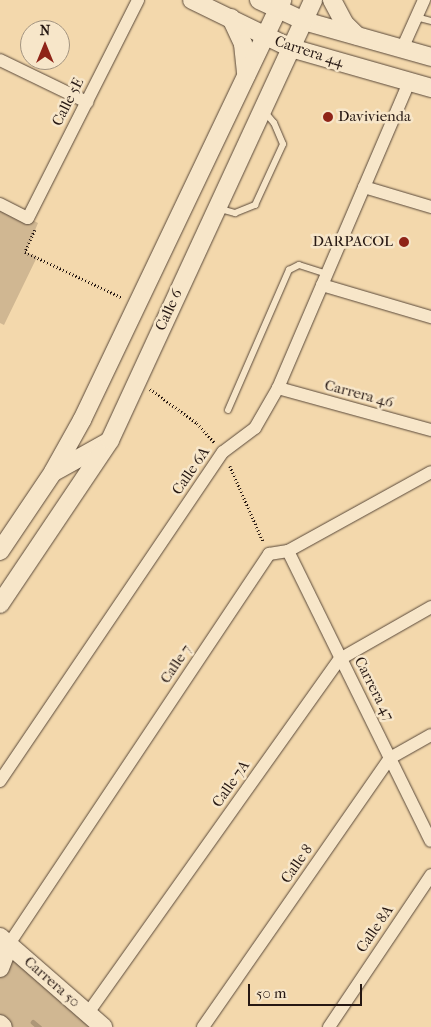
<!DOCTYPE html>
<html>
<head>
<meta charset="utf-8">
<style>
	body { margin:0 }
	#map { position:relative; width:431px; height:1027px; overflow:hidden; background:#f3d8ac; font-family:"IM FELL French Canon",serif }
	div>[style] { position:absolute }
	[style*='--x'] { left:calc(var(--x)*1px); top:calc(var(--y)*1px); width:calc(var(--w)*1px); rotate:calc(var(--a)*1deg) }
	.green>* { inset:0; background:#d0b792 }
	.stream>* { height:4.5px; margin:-2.25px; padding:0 2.25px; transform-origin:2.25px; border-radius:2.25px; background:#ad9778 }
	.path>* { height:2.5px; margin-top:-1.25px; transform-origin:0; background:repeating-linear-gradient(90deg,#261813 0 1px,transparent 0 3.5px) }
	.roads { filter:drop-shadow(0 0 1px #594839) drop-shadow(0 0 1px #594839) }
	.service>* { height:6px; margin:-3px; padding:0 3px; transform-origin:3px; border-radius:3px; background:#f7e6c9 }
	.minor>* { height:12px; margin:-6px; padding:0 6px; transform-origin:6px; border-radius:6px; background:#f7e6c9 }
	.secondary>* { height:18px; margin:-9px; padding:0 9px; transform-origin:9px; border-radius:9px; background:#f7e6c9 }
	.dots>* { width:14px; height:14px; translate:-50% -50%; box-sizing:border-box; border:2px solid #f7e6c9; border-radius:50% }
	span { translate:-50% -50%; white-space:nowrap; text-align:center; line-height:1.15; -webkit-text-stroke:5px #f7e6c9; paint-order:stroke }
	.street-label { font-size:15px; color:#261813 }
	.poi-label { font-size:15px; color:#261813 }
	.left { translate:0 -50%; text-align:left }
	.right { translate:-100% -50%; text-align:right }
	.north { position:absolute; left:20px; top:20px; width:50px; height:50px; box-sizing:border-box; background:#f7e6c9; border:1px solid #a39480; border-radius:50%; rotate:0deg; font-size:14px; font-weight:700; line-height:20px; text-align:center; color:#261813 }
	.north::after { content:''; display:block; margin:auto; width:18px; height:22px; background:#8f2418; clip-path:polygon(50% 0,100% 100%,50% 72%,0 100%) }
	.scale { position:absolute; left:248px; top:984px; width:114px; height:22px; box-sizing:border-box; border:2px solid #261813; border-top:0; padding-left:6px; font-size:15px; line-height:18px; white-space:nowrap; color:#261813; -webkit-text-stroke:4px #f7e6c9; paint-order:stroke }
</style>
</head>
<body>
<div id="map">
	<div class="green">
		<i style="clip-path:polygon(0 204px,38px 223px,26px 252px,37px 257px,4px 325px,0 323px)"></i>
		<i style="clip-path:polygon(0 937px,103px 1027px,0 1027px)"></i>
	</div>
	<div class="stream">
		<i style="--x:33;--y:1022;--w:8;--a:40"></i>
	</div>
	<div class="path">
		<i style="--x:35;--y:230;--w:24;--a:114"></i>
		<i style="--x:25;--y:252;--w:108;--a:25.1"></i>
		<i style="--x:150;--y:389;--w:58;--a:35.9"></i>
		<i style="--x:197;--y:423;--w:27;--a:48"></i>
		<i style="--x:230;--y:466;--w:82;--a:66.3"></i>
	</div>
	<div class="roads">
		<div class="service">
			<i style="--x:416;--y:17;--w:16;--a:15"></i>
			<i style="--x:217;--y:208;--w:19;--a:16"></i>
			<i style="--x:235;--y:213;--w:22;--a:-22"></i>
			<i style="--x:255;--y:205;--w:67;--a:-65.3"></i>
			<i style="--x:283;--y:144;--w:23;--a:-113"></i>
			<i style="--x:274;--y:123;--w:16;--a:-130"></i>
			<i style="--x:228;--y:410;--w:153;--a:-66.5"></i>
			<i style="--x:289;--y:270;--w:11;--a:-27"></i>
			<i style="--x:299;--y:265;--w:29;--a:18"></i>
		</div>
		<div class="minor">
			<i style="--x:402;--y:49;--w:54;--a:-65.8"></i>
			<i style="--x:0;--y:60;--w:97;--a:25.8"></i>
			<i style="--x:364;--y:187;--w:70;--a:16.6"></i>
			<i style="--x:0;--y:204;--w:31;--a:27"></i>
			<i style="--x:28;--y:218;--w:244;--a:-63.2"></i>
			<i style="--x:322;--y:285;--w:114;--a:16.4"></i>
			<i style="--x:278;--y:388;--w:159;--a:15.4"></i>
			<i style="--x:288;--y:551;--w:323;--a:63.8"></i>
			<i style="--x:0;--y:781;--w:397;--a:-55.9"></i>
			<i style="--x:223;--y:452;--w:40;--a:-37"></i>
			<i style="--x:255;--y:428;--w:46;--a:-60.1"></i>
			<i style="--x:278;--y:388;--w:333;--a:-66.8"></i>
			<i style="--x:9;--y:944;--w:469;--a:-56.3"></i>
			<i style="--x:269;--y:554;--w:19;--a:-9"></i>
			<i style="--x:288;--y:551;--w:163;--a:-28.9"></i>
			<i style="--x:88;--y:1013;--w:435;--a:-54.6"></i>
			<i style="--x:340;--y:659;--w:105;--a:-29.7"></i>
			<i style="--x:203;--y:1027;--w:328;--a:-55.2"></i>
			<i style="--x:390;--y:758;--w:47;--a:-29.3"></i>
			<i style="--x:329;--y:1027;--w:183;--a:-56.1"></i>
		</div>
		<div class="secondary">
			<i style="--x:192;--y:0;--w:110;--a:25.9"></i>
			<i style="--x:291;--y:48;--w:146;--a:15.9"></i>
			<i style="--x:259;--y:0;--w:50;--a:25"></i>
			<i style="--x:304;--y:21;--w:132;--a:15.8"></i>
			<i style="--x:332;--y:0;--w:26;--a:62"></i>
			<i style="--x:344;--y:23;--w:18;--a:45"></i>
			<i style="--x:231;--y:18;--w:29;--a:65"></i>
			<i style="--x:243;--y:44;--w:31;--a:84"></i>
			<i style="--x:54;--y:472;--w:62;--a:-29.1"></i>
			<i style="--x:0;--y:551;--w:95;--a:-56.1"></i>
			<i style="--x:53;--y:472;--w:60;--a:-60.9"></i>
			<i style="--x:82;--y:420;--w:465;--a:-64.5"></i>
			<i style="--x:0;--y:604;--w:197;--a:-56.1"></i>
			<i style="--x:110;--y:440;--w:485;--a:-65.2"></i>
			<i style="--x:0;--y:937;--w:137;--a:41.1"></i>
			<i style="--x:0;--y:968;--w:26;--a:-69"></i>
			<i style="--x:0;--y:1024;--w:4;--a:45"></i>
		</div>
	</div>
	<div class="dots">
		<i style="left:328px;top:117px;background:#8f2418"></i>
		<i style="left:404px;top:242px;background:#8f2418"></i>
	</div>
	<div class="street-label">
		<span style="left:309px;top:52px;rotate:18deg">Carrera 44</span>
		<span style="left:68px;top:102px;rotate:-63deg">Calle 5E</span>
		<span style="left:169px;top:310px;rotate:-65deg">Calle 6</span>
		<span style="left:359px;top:394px;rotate:15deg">Carrera 46</span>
		<span style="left:191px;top:471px;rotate:-56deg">Calle 6A</span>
		<span style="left:176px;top:664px;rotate:-56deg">Calle 7</span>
		<span style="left:374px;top:689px;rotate:63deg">Carrera 47</span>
		<span style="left:231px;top:784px;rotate:-55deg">Calle 7A</span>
		<span style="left:297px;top:864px;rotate:-55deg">Calle 8</span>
		<span style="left:375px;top:929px;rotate:-56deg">Calle 8A</span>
		<span style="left:52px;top:982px;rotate:41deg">Carrera 50</span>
	</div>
	<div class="poi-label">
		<span class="left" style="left:338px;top:117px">Davivienda</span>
		<span class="right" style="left:393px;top:242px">DARPACOL</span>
	</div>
	<div class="north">N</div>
	<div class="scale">50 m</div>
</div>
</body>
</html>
